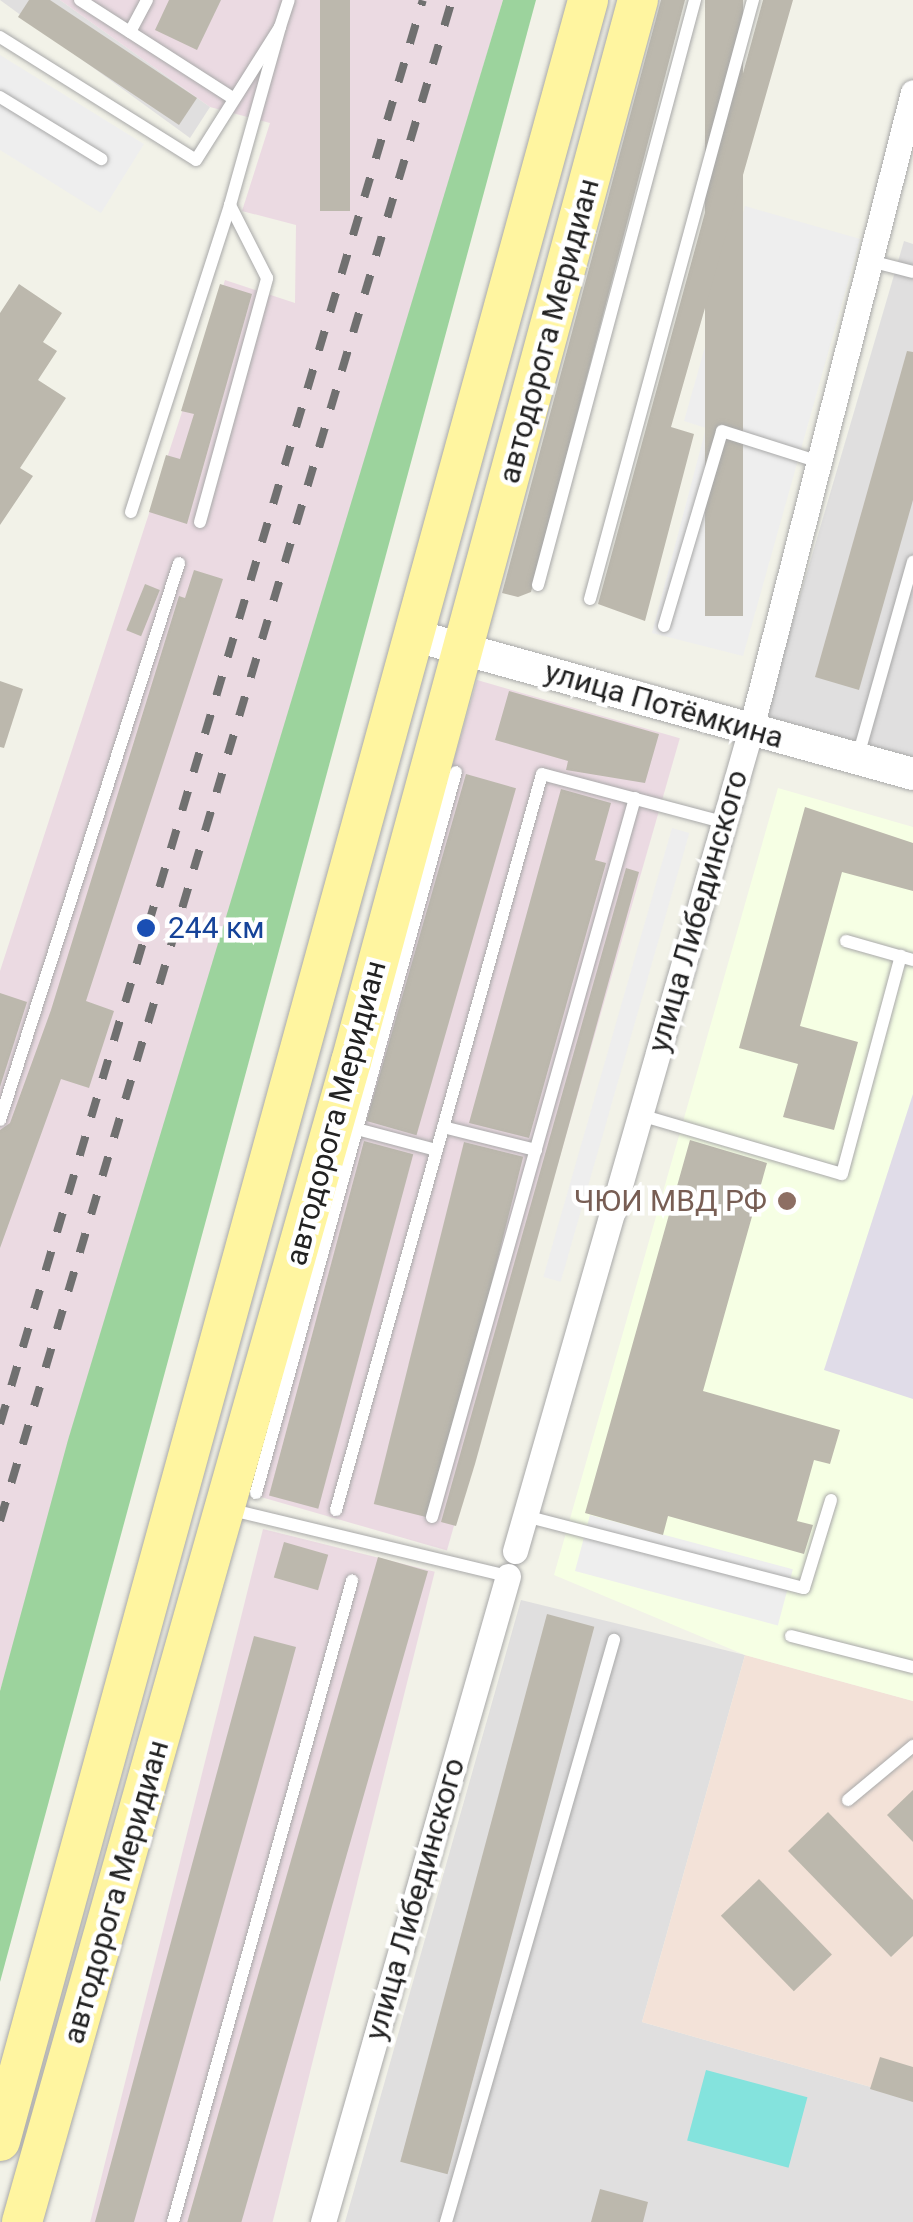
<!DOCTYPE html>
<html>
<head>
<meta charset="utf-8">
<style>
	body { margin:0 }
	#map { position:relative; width:913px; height:2222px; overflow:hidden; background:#f2f2e8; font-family:Roboto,sans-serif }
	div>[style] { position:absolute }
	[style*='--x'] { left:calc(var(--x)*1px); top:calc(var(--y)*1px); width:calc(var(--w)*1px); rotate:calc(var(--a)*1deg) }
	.residential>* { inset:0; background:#e0dfdf }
	.commercial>* { inset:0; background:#f3e2d8 }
	.industrial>* { inset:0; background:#ebdae2; transform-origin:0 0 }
	.education>* { inset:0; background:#f6ffe4 }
	.forest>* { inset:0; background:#9cd39d }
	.pitch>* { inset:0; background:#84e3dd; transform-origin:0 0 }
	.parking>* { inset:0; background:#eee; transform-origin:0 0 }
	.plaza>* { inset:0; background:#e0dce8 }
	.building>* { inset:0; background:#bcb8ad; transform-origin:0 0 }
	.roads { filter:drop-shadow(0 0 2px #a9a9a9) drop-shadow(0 0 2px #a9a9a9) }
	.service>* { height:12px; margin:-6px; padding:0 6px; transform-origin:6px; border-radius:6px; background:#fff }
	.minor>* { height:25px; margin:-12.5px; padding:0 12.5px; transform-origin:12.5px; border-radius:12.5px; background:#fff }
	.tertiary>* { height:32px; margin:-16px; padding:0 16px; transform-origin:16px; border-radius:16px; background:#fff }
	.primary>* { height:40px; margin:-20px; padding:0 20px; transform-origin:20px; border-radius:20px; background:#fff5a0 }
	.rail>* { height:8px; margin-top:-4px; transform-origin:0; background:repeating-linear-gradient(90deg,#707070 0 20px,transparent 0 40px) }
	.dots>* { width:28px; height:28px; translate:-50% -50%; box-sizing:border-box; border:5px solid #fff; border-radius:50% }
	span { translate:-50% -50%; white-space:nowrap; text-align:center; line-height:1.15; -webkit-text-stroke:9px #fff; paint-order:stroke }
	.street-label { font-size:30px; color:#222 }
	.transit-label { font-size:30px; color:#164399 }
	.left { translate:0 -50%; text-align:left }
	.education-label { font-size:30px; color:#785e54 }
	.right { translate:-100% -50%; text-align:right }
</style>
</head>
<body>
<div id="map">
	<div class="residential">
		<i style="clip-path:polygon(0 0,60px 0,210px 107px,190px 138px)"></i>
		<i style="clip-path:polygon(904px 241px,913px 244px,913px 757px,765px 716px)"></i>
		<i style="clip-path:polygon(521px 1600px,745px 1655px,642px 2022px,913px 2099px,913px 2222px,345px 2222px)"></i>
	</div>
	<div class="commercial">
		<i style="clip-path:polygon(745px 1655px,913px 1701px,913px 2099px,642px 2022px)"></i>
	</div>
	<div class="industrial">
		<i style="clip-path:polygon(60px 0,503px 0,0 1691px,0 971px,225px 280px,295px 303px,296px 225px,242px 211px,270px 123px,210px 107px)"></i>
		<i style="left:477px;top:680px;width:211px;height:845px;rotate:16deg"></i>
		<i style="left:263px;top:1529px;width:177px;height:715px;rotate:14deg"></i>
	</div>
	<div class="education">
		<i style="clip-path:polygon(778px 788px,913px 827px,913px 1701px,745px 1655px,554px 1575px)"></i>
	</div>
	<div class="forest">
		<i style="clip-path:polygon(503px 0,536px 0,0 1982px,0 1691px,68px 1440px)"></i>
	</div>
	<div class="pitch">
		<i style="left:706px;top:2070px;width:105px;height:73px;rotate:15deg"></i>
	</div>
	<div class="parking">
		<i style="clip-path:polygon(0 55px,144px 144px,101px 213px,0 150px)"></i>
		<i style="clip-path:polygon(745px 206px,860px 239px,743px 656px,652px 633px,706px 428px,684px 421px)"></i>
		<i style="left:672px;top:828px;width:18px;height:467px;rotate:16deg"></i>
		<i style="left:590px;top:1515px;width:210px;height:58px;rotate:15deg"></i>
	</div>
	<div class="plaza">
		<i style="clip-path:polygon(913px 1094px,913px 1399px,824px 1370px)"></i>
	</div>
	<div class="building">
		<i style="clip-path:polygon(29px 0,50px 0,197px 98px,179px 125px,18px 17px)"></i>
		<i style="clip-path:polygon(169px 0,221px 0,197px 50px,155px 30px)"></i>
		<i style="left:320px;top:0;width:30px;height:211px"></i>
		<i style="clip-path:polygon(661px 0,685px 0,531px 592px,518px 597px,502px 593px)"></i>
		<i style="left:705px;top:0;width:38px;height:616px"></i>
		<i style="clip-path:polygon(763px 0,793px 0,671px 427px,694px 434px,645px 621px,598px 604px)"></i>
		<i style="clip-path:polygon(19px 284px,62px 313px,43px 342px,57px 351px,38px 380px,66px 398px,20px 468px,33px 476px,0 525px,0 313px)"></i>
		<i style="clip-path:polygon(220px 284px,252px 294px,187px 524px,149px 512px,166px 455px,180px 459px,194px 414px,181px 411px)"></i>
		<i style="clip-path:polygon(907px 351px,913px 352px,913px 500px,859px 690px,815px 677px)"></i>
		<i style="clip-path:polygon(194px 570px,223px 579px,86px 1001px,114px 1011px,89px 1088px,61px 1079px,0 1248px,0 1130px,10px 1123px,51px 1010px,179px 596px,185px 598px)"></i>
		<i style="left:145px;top:584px;width:16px;height:50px;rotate:22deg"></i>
		<i style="clip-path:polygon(0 681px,23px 689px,4px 748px,0 747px)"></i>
		<i style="clip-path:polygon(509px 691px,659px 734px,645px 783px,566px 770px,568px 761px,495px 740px)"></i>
		<i style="left:466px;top:774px;width:52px;height:361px;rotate:16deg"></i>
		<i style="clip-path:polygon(561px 789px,611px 803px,595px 860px,606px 863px,529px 1138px,469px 1123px)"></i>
		<i style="clip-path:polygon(805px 807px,913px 843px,913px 891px,842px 872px,800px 1026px,858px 1042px,834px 1130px,783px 1117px,798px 1064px,739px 1048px)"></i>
		<i style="clip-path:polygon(626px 868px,639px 872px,475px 1464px,456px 1526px,441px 1522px)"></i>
		<i style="clip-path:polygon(0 993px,27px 1002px,0 1087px)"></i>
		<i style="clip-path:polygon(690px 1140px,767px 1163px,703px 1391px,840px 1430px,830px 1464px,814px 1460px,797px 1521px,813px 1525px,804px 1554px,668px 1516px,663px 1535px,585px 1513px)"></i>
		<i style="left:364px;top:1141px;width:51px;height:367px;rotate:15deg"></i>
		<i style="left:464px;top:1142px;width:61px;height:373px;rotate:14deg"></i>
		<i style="left:284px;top:1542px;width:46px;height:37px;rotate:16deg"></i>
		<i style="left:378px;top:1557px;width:52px;height:692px;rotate:16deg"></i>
		<i style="left:547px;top:1614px;width:49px;height:567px;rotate:15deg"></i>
		<i style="clip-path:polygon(254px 1636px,296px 1647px,284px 1691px,134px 2222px,95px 2222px)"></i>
		<i style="clip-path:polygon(913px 1790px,913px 1842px,887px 1815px)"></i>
		<i style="clip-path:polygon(828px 1812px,913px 1900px,913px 1936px,891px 1957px,788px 1851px)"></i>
		<i style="left:759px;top:1879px;width:105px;height:53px;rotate:46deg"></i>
		<i style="clip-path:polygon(880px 2057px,913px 2067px,913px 2102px,870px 2089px)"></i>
		<i style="clip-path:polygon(600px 2189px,648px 2202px,643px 2222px,591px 2222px)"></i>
	</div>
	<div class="roads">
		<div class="service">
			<i style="--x:80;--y:0;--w:183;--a:32.7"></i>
			<i style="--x:130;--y:32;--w:36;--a:-62"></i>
			<i style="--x:0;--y:37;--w:231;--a:32.1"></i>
			<i style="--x:196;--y:160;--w:157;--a:-57.7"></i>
			<i style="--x:280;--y:27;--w:28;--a:-72"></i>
			<i style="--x:0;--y:97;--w:119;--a:31.5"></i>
			<i style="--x:870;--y:261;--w:44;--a:14.3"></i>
			<i style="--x:131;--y:512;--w:323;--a:-72.1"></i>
			<i style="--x:200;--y:522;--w:253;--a:-74.6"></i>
			<i style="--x:267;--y:278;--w:82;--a:-116.9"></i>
			<i style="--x:230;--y:205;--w:185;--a:-74.3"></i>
			<i style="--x:538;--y:585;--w:606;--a:-74.98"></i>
			<i style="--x:590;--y:599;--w:621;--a:-74.78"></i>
			<i style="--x:664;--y:626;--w:203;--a:-73.4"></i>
			<i style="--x:722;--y:431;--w:102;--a:17.7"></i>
			<i style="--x:858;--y:756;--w:202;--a:-74.2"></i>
			<i style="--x:846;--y:941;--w:70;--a:15.8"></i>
			<i style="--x:640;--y:1115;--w:210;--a:16.3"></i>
			<i style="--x:842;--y:1174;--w:226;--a:-74.9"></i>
			<i style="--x:0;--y:1120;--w:585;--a:-72.18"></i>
			<i style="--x:443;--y:1127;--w:96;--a:13.9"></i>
			<i style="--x:353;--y:1128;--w:86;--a:14.8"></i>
			<i style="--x:256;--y:1493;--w:748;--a:-74.5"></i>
			<i style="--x:228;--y:1509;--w:288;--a:13.5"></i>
			<i style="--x:336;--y:1510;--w:764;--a:-74.36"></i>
			<i style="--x:542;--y:774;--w:187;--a:14.9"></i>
			<i style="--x:525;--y:1516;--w:288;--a:14.5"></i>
			<i style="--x:804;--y:1588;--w:92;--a:-72.9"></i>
			<i style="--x:432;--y:1517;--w:747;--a:-74.23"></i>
			<i style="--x:791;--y:1636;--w:126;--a:14.3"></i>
			<i style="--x:848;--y:1800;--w:85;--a:-39.7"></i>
			<i style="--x:173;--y:2222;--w:666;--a:-74.4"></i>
			<i style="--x:446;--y:2222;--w:606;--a:-73.9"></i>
		</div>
		<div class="minor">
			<i style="--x:515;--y:1551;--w:855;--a:-73.98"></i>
			<i style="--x:751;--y:729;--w:657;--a:-75.73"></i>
			<i style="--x:323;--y:2222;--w:672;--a:-74.02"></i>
		</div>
		<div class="tertiary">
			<i style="--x:416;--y:636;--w:516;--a:15.52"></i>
		</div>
		<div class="primary">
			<i style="--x:0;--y:2141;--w:2220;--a:-74.64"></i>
			<i style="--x:22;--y:2222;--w:1206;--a:-74.17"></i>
			<i style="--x:351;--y:1062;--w:1100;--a:-74.88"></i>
		</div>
	</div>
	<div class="rail">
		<i style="--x:0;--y:1424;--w:1485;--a:-73.46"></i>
		<i style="--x:0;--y:1521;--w:1587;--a:-73.45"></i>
	</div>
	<div class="dots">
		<i style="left:146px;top:928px;background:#1a4fb4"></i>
		<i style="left:787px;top:1201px;background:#8d6e63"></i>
	</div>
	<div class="street-label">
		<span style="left:549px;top:331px;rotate:-75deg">автодорога Меридиан</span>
		<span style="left:664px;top:705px;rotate:16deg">улица Потёмкина</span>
		<span style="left:698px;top:911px;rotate:-74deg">улица Либединского</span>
		<span style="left:336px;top:1113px;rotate:-75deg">автодорога Меридиан</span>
		<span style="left:116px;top:1892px;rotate:-74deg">автодорога Меридиан</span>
		<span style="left:415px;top:1899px;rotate:-74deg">улица Либединского</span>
	</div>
	<div class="transit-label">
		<span class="left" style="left:168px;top:928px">244 км</span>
	</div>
	<div class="education-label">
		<span class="right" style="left:767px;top:1201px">ЧЮИ МВД РФ</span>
	</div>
</div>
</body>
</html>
